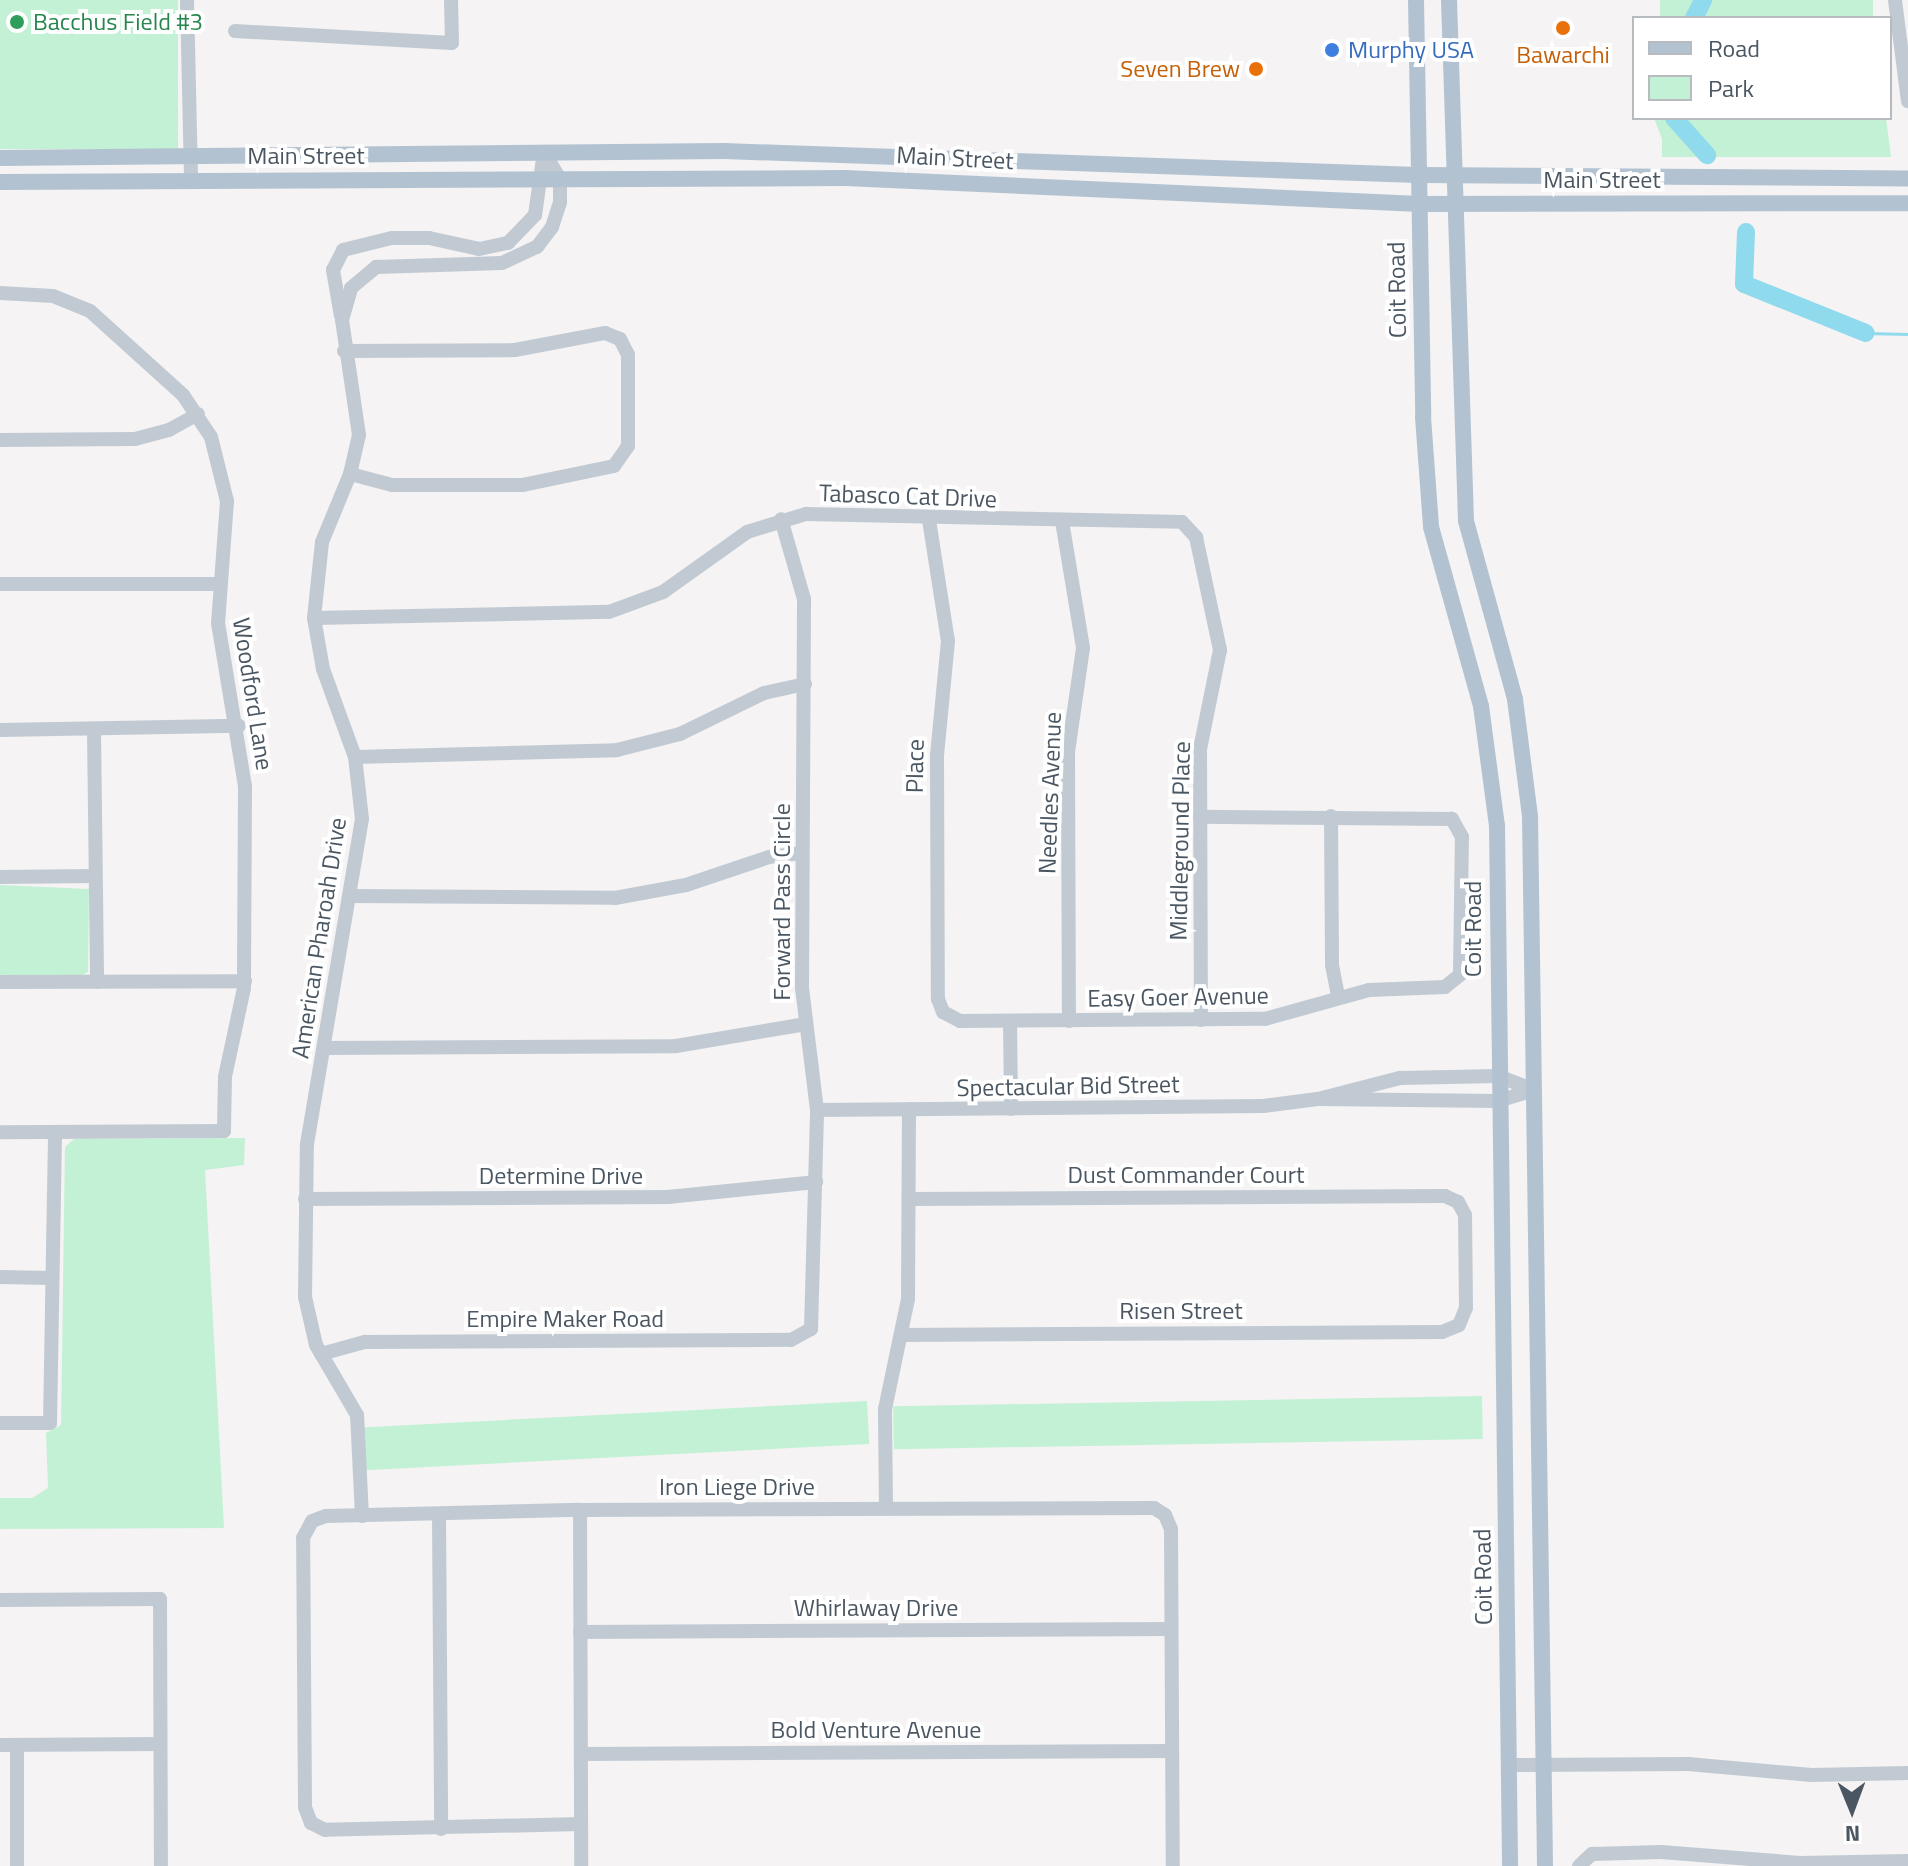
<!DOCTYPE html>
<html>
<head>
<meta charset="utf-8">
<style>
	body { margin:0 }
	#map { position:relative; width:1908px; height:1866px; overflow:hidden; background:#f5f3f3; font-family:"Titillium Web",sans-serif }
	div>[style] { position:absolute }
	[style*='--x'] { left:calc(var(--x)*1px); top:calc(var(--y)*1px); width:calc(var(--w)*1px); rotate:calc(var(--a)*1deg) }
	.green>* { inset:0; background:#c3f1d5; transform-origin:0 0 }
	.stream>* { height:3px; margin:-1.5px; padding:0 1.5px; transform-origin:1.5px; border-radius:1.5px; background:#90daee }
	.river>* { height:18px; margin:-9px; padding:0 9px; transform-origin:9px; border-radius:9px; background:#90daee }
	.minor>* { height:14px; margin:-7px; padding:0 7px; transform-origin:7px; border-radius:7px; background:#c1cad2 }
	.major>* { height:16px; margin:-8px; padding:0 8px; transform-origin:8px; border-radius:8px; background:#b3c2d1 }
	.dots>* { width:22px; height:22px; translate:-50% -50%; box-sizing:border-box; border:4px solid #fff; border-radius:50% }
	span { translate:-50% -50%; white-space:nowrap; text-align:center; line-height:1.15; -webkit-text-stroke:8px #fff; paint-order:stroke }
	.leisure-label { font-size:24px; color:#27864d }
	.left { translate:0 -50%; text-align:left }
	.shop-label { font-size:24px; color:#366cbe }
	.food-label { font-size:24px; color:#c56008 }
	.right { translate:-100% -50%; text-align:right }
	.street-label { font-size:24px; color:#4a5661 }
	.legend { position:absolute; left:1632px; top:16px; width:260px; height:104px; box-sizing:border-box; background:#fff; border:2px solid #b7bbc0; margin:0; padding:10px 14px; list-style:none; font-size:24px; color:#4a5661 }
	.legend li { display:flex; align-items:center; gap:16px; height:40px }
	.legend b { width:40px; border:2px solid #b7bbc0 }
	.north { position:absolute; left:1812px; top:1770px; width:80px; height:80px; -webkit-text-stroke:6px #fff; paint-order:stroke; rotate:179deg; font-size:22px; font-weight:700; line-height:32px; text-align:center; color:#4a5661 }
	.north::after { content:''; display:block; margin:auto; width:28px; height:36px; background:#4a5661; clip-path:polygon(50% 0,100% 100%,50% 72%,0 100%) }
</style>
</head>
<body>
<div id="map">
	<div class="green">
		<i style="left:0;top:0;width:178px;height:149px"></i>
		<i style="left:1660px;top:0;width:213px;height:18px"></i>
		<i style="clip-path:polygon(1654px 118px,1886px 118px,1891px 157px,1662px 157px,1662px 139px)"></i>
		<i style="clip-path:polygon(0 885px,89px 889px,88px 972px,81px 976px,0 976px)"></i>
		<i style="clip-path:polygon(245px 1138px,244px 1165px,205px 1170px,224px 1528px,0 1529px,0 1498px,32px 1498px,48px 1488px,46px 1433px,61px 1425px,65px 1147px,74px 1139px)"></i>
		<i style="left:1482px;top:1396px;width:43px;height:589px;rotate:89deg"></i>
		<i style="left:867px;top:1401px;width:43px;height:505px;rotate:87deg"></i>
	</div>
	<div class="stream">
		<i style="--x:1866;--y:333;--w:42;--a:1.4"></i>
	</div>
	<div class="river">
		<i style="--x:1694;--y:18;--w:20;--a:-63"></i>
		<i style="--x:1674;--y:118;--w:50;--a:48.3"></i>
		<i style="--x:1746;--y:232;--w:52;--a:92.2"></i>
		<i style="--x:1744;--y:284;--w:131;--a:21.9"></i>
	</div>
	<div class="minor">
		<i style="--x:187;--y:0;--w:180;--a:88.7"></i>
		<i style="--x:1895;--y:0;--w:102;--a:82.7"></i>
		<i style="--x:235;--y:31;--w:217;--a:3.2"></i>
		<i style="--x:452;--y:43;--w:43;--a:-91.3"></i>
		<i style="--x:0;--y:293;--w:53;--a:3.2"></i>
		<i style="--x:53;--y:296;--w:40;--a:22"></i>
		<i style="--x:90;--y:311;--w:125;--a:42.1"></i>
		<i style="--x:183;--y:395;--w:50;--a:56.3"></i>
		<i style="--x:211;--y:437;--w:66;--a:76"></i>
		<i style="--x:227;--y:501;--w:122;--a:94.2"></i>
		<i style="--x:218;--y:623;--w:165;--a:80.6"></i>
		<i style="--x:245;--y:786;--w:202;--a:90.3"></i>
		<i style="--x:244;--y:988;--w:91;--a:102.1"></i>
		<i style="--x:225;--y:1077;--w:54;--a:91.1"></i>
		<i style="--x:224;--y:1131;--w:224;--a:179.7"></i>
		<i style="--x:341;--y:316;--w:47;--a:-99.9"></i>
		<i style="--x:333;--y:270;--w:22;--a:-63"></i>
		<i style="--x:343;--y:250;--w:50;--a:-13.8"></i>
		<i style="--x:392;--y:238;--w:37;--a:0"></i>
		<i style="--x:429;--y:238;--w:51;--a:12.4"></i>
		<i style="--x:479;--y:249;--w:30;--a:-12"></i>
		<i style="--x:508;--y:243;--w:39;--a:-46"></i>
		<i style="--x:535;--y:215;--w:64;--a:-81.9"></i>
		<i style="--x:344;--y:351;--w:171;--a:-0.3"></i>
		<i style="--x:515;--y:350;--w:92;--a:-10.7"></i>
		<i style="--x:605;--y:333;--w:16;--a:22"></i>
		<i style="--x:620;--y:339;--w:18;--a:63"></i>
		<i style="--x:628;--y:355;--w:91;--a:90"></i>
		<i style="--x:628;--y:446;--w:24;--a:125"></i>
		<i style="--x:614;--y:466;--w:94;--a:168.3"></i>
		<i style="--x:522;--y:485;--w:130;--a:180"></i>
		<i style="--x:392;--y:485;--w:43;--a:-165.3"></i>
		<i style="--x:0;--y:440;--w:135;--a:-0.4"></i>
		<i style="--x:135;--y:439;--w:35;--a:-15"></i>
		<i style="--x:169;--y:430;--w:33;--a:-29"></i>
		<i style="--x:929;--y:520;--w:122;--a:81.1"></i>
		<i style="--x:948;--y:641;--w:116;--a:95.5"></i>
		<i style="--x:937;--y:756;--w:243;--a:89.8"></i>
		<i style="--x:938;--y:999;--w:14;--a:69"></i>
		<i style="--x:943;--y:1012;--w:19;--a:28"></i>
		<i style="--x:960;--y:1021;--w:305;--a:-0.4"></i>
		<i style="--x:1265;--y:1019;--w:108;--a:-15.6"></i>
		<i style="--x:1369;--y:990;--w:76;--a:-2.3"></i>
		<i style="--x:1445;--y:987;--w:19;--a:-39"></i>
		<i style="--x:1460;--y:975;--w:138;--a:-89.2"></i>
		<i style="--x:1462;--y:837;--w:21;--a:-119"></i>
		<i style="--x:1452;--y:819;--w:252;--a:-179.5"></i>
		<i style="--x:1062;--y:521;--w:129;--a:80.6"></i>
		<i style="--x:1083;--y:648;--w:105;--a:98.2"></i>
		<i style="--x:1068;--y:752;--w:269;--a:89.8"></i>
		<i style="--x:0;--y:584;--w:219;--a:0"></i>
		<i style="--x:314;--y:618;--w:295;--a:-1.2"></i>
		<i style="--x:609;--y:612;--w:58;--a:-20.3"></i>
		<i style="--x:663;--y:592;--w:103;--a:-35.5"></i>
		<i style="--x:747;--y:532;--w:62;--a:-17"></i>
		<i style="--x:806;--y:514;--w:376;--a:1.2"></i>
		<i style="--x:1182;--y:522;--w:21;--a:47"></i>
		<i style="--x:1196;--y:537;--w:116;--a:78"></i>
		<i style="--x:1220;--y:650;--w:101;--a:101.4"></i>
		<i style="--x:1200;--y:749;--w:271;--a:89.8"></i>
		<i style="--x:94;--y:729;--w:253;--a:89.3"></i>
		<i style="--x:0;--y:730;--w:239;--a:-1"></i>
		<i style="--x:355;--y:757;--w:262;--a:-1.5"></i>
		<i style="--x:617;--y:750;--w:65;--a:-14.3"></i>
		<i style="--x:680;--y:734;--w:93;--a:-26"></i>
		<i style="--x:764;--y:693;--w:42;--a:-12.4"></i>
		<i style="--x:1331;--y:816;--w:149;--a:89.6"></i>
		<i style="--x:1332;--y:965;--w:33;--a:79"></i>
		<i style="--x:0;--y:877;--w:95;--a:-0.6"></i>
		<i style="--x:351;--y:896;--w:264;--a:0.4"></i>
		<i style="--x:615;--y:898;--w:72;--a:-10.4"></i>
		<i style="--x:686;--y:885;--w:88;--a:-18.6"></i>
		<i style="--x:769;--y:857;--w:32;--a:-7"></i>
		<i style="--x:0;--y:982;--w:245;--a:-0.2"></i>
		<i style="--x:1010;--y:1021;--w:88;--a:89.3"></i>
		<i style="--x:325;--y:1048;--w:351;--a:-0.3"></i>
		<i style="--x:676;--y:1046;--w:132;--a:-9.6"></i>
		<i style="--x:1498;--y:1076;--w:39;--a:21"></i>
		<i style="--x:1534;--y:1090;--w:37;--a:163"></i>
		<i style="--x:1499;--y:1101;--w:181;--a:-179.4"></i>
		<i style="--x:1318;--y:1099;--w:85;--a:-14.4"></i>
		<i style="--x:1400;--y:1078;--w:98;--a:-1.2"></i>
		<i style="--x:817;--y:1110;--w:446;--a:-0.5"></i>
		<i style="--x:1263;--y:1106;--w:55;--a:-7.3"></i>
		<i style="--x:305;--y:1199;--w:363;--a:-0.3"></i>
		<i style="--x:668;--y:1197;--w:149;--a:-5.8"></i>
		<i style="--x:0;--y:1277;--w:51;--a:1.1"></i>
		<i style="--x:902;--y:1335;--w:540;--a:-0.32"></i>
		<i style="--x:1442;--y:1332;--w:18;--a:-22"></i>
		<i style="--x:1459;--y:1325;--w:18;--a:-68"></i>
		<i style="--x:1466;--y:1308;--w:93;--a:-90.6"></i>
		<i style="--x:1465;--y:1215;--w:15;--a:-118"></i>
		<i style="--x:1458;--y:1202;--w:14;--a:-155"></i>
		<i style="--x:1445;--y:1196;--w:536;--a:179.68"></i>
		<i style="--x:321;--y:1354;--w:46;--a:-15.3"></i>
		<i style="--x:365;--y:1342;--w:426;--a:-0.3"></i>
		<i style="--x:791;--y:1340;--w:23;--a:-29"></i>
		<i style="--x:811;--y:1329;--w:219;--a:-88.4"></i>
		<i style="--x:817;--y:1110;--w:123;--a:-97"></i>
		<i style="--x:802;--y:988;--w:389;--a:-89.7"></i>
		<i style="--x:804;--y:599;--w:83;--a:-106"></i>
		<i style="--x:0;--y:1423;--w:50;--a:0"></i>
		<i style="--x:50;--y:1423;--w:291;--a:-89"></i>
		<i style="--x:886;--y:1508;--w:99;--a:-90.6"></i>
		<i style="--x:885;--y:1409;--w:112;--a:-78.2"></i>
		<i style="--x:908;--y:1299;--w:190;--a:-89.7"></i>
		<i style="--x:580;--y:1510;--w:356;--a:89.8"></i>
		<i style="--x:439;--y:1515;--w:314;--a:89.6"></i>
		<i style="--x:362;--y:1516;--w:101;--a:-92.8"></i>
		<i style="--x:357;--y:1415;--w:81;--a:-120.4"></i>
		<i style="--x:316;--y:1345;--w:49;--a:-102.9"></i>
		<i style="--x:305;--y:1297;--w:153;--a:-89.3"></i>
		<i style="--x:307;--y:1144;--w:330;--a:-80.4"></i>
		<i style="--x:362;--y:819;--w:62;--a:-96.4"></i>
		<i style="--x:355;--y:757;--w:94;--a:-110"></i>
		<i style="--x:323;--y:669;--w:52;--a:-100"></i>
		<i style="--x:314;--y:618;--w:76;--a:-84"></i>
		<i style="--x:322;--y:542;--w:74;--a:-67.6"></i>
		<i style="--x:350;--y:474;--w:40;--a:-77"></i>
		<i style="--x:359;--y:435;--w:116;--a:-98.4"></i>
		<i style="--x:342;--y:320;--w:33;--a:-74"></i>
		<i style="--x:351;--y:288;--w:33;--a:-40"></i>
		<i style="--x:376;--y:267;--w:126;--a:-1.8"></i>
		<i style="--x:502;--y:263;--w:38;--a:-25"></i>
		<i style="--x:537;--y:247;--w:25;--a:-53"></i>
		<i style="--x:552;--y:227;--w:26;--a:-72"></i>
		<i style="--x:560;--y:202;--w:23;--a:-90"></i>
		<i style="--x:560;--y:179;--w:31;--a:-121"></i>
		<i style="--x:0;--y:1600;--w:160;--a:-0.4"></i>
		<i style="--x:160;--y:1599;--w:267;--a:89.8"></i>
		<i style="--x:580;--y:1632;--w:591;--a:-0.29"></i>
		<i style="--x:0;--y:1745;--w:160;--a:-0.4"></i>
		<i style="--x:17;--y:1745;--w:121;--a:90"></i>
		<i style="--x:581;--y:1754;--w:591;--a:-0.29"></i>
		<i style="--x:1509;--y:1765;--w:179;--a:-0.3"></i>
		<i style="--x:1688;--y:1764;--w:124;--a:5.1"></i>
		<i style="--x:1812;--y:1775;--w:96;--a:-1.2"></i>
		<i style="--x:581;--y:1824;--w:256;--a:178.7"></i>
		<i style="--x:325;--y:1830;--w:16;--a:-153"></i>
		<i style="--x:311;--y:1823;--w:17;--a:-111"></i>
		<i style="--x:305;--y:1807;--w:269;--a:-90.4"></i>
		<i style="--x:303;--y:1538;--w:19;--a:-62"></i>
		<i style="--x:312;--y:1521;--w:15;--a:-20"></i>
		<i style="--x:326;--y:1516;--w:254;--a:-1.4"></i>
		<i style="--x:580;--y:1510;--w:574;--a:-0.2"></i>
		<i style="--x:1154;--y:1508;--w:13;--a:32"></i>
		<i style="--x:1165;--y:1515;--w:15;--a:67"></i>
		<i style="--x:1171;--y:1529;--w:337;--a:89.7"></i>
		<i style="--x:1579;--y:1866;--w:18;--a:-43"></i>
		<i style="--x:1592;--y:1854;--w:69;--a:-1.7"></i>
		<i style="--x:1661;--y:1852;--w:139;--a:4.5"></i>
		<i style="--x:1800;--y:1863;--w:108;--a:-1.1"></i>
	</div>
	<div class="major">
		<i style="--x:1416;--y:0;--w:417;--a:89"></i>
		<i style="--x:1423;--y:417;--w:110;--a:85.8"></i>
		<i style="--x:1431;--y:527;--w:186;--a:74.4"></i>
		<i style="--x:1481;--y:706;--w:121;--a:82.4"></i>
		<i style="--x:1497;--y:826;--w:1040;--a:89.28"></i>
		<i style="--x:1449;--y:0;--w:521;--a:88.13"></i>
		<i style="--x:1466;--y:521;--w:185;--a:74.6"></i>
		<i style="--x:1515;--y:699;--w:118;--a:82.7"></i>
		<i style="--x:1530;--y:816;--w:1050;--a:89.18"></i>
		<i style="--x:0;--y:158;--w:724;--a:-0.55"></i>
		<i style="--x:724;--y:151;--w:694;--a:1.98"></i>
		<i style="--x:1418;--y:175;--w:490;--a:0.4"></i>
		<i style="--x:0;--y:182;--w:845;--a:-0.27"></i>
		<i style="--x:845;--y:178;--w:575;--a:2.59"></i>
		<i style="--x:1419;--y:204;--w:489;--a:-0.1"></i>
	</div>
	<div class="dots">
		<i style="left:17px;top:22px;background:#2e9e5b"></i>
		<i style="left:1563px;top:28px;background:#e8710a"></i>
		<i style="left:1332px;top:50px;background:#3f7fe0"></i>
		<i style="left:1256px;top:69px;background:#e8710a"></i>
	</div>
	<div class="leisure-label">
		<span class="left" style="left:33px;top:22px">Bacchus Field #3</span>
	</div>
	<div class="shop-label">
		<span class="left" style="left:1348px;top:50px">Murphy USA</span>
	</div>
	<div class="food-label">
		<span style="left:1563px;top:55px">Bawarchi</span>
		<span class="right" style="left:1240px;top:69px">Seven Brew</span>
	</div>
	<div class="street-label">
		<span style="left:306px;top:156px">Main Street</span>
		<span style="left:955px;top:158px;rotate:3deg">Main Street</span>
		<span style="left:1602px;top:180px">Main Street</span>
		<span style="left:1397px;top:290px;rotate:-91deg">Coit Road</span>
		<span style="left:908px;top:496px;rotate:2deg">Tabasco Cat Drive</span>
		<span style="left:253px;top:694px;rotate:81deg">Woodford Lane</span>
		<span style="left:915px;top:766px;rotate:-89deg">Place</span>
		<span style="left:1050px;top:793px;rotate:-88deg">Needles Avenue</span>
		<span style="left:1180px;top:841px;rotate:-89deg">Middleground Place</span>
		<span style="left:782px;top:902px;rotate:-90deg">Forward Pass Circle</span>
		<span style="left:1473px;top:929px;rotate:-90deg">Coit Road</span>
		<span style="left:319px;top:938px;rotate:-81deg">American Pharoah Drive</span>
		<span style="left:1178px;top:997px;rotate:-1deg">Easy Goer Avenue</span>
		<span style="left:1068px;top:1086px;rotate:-1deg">Spectacular Bid Street</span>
		<span style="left:1186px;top:1175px">Dust Commander Court</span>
		<span style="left:561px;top:1176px">Determine Drive</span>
		<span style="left:1181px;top:1311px">Risen Street</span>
		<span style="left:565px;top:1319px">Empire Maker Road</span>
		<span style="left:737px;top:1487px">Iron Liege Drive</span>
		<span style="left:1483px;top:1577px;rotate:-91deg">Coit Road</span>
		<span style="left:876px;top:1608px">Whirlaway Drive</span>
		<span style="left:876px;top:1730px">Bold Venture Avenue</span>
	</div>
	<ul class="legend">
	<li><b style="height:10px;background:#b3c2d1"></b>Road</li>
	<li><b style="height:22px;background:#c3f1d5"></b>Park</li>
	</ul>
	<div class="north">N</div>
</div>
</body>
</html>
